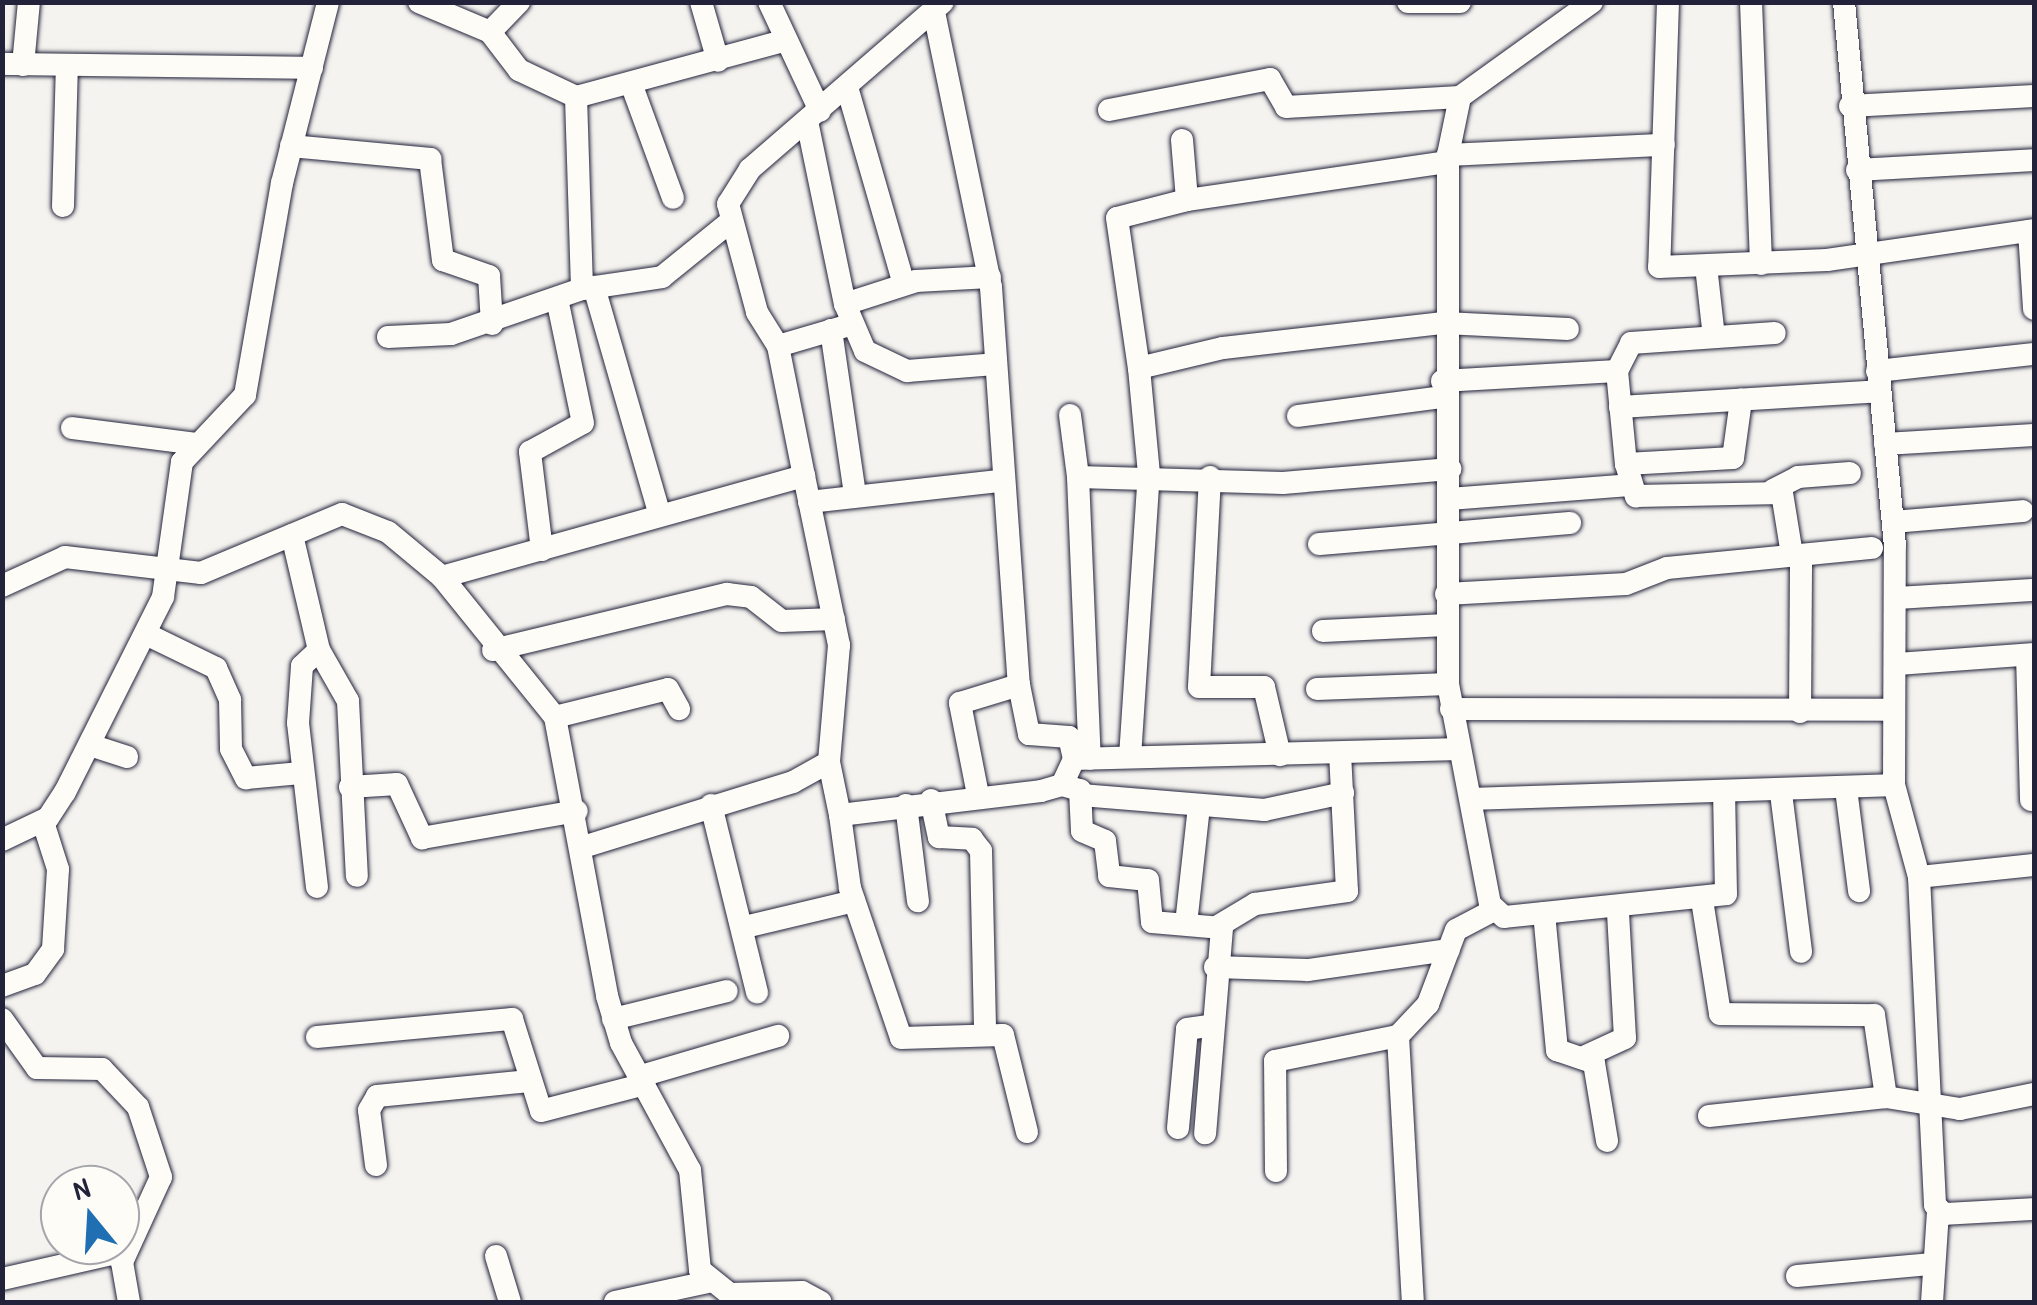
<!DOCTYPE html>
<html>
<head>
<meta charset="utf-8">
<style>
	body { margin:0 }
	#map { position:relative; width:2037px; height:1305px; overflow:hidden; background:#f4f3ef; font-family:"Patrick Hand",sans-serif }
	div>[style] { position:absolute }
	[style*='--x'] { left:calc(var(--x)*1px); top:calc(var(--y)*1px); width:calc(var(--w)*1px); rotate:calc(var(--a)*1deg) }
	.roads { filter:drop-shadow(0 0 2px #22223b) drop-shadow(0 0 2px #22223b) }
	.minor>* { height:22px; margin:-11px; padding:0 11px; transform-origin:11px; border-radius:11px; background:#fdfcf7 }
	span { translate:-50% -50%; white-space:nowrap; text-align:center; line-height:1.15; -webkit-text-stroke:8px #fdfcf7; paint-order:stroke }
	.frame { position:absolute; inset:0; border:5px solid #22223b; pointer-events:none }
	.north { position:absolute; left:40px; top:1165px; width:100px; height:100px; box-sizing:border-box; background:#fdfcf7; border:2px solid #a5a5ac; border-radius:50%; rotate:342deg; font-size:28px; font-weight:700; line-height:40px; text-align:center; color:#22223b }
	.north::after { content:''; display:block; margin:auto; width:35px; height:45px; background:#1f6fb2; clip-path:polygon(50% 0,100% 100%,50% 72%,0 100%) }
</style>
</head>
<body>
<div id="map">
	<div class="roads">
		<div class="minor">
			<i style="--x:419;--y:2;--w:77;--a:22.9"></i>
			<i style="--x:490;--y:32;--w:48;--a:52.7"></i>
			<i style="--x:519;--y:70;--w:63;--a:25.3"></i>
			<i style="--x:576;--y:97;--w:215;--a:-15.1"></i>
			<i style="--x:701;--y:2;--w:61;--a:73.9"></i>
			<i style="--x:769;--y:2;--w:120;--a:64.9"></i>
			<i style="--x:1408;--y:2;--w:52;--a:0"></i>
			<i style="--x:1592;--y:2;--w:163;--a:144.3"></i>
			<i style="--x:1460;--y:97;--w:59;--a:101.7"></i>
			<i style="--x:1448;--y:155;--w:529;--a:90"></i>
			<i style="--x:1448;--y:684;--w:224;--a:79.2"></i>
			<i style="--x:1490;--y:904;--w:19;--a:43"></i>
			<i style="--x:1504;--y:917;--w:223;--a:-5.9"></i>
			<i style="--x:1726;--y:894;--w:102;--a:-91.1"></i>
			<i style="--x:1668;--y:2;--w:265;--a:91.9"></i>
			<i style="--x:1659;--y:267;--w:168;--a:-2.4"></i>
			<i style="--x:1827;--y:260;--w:209;--a:-8.2"></i>
			<i style="--x:1751;--y:2;--w:262;--a:87.8"></i>
			<i style="--x:934;--y:12;--w:281;--a:78.3"></i>
			<i style="--x:991;--y:287;--w:399;--a:86"></i>
			<i style="--x:1019;--y:685;--w:50;--a:78.5"></i>
			<i style="--x:1029;--y:734;--w:40;--a:4.3"></i>
			<i style="--x:1069;--y:737;--w:23;--a:77"></i>
			<i style="--x:490;--y:32;--w:42;--a:-46"></i>
			<i style="--x:2;--y:64;--w:310;--a:0.7"></i>
			<i style="--x:23;--y:65;--w:63;--a:-84.6"></i>
			<i style="--x:632;--y:86;--w:119;--a:69.9"></i>
			<i style="--x:847;--y:87;--w:205;--a:73.9"></i>
			<i style="--x:576;--y:97;--w:192;--a:88.2"></i>
			<i style="--x:1850;--y:106;--w:184;--a:-3.1"></i>
			<i style="--x:1109;--y:110;--w:164;--a:-10.9"></i>
			<i style="--x:1270;--y:79;--w:32;--a:60"></i>
			<i style="--x:1286;--y:107;--w:174;--a:-3.3"></i>
			<i style="--x:807;--y:121;--w:187;--a:78.3"></i>
			<i style="--x:845;--y:304;--w:51;--a:66.9"></i>
			<i style="--x:865;--y:351;--w:47;--a:25.5"></i>
			<i style="--x:907;--y:371;--w:88;--a:-4.5"></i>
			<i style="--x:1182;--y:140;--w:60;--a:85.2"></i>
			<i style="--x:1187;--y:200;--w:72;--a:165.6"></i>
			<i style="--x:1117;--y:218;--w:152;--a:81.7"></i>
			<i style="--x:1139;--y:368;--w:86;--a:-13.4"></i>
			<i style="--x:1223;--y:348;--w:222;--a:-6.5"></i>
			<i style="--x:1444;--y:323;--w:124;--a:2.8"></i>
			<i style="--x:291;--y:146;--w:140;--a:5.3"></i>
			<i style="--x:430;--y:159;--w:102;--a:82.7"></i>
			<i style="--x:443;--y:260;--w:49;--a:19.2"></i>
			<i style="--x:489;--y:276;--w:48;--a:86.4"></i>
			<i style="--x:1448;--y:155;--w:216;--a:-2.7"></i>
			<i style="--x:1857;--y:170;--w:177;--a:-3.2"></i>
			<i style="--x:1187;--y:200;--w:263;--a:-8.3"></i>
			<i style="--x:63;--y:206;--w:140;--a:-88.4"></i>
			<i style="--x:2029;--y:231;--w:78;--a:86.3"></i>
			<i style="--x:1706;--y:266;--w:71;--a:83.6"></i>
			<i style="--x:594;--y:287;--w:237;--a:73.9"></i>
			<i style="--x:845;--y:304;--w:75;--a:-17.9"></i>
			<i style="--x:916;--y:281;--w:74;--a:-3.1"></i>
			<i style="--x:831;--y:330;--w:167;--a:81.7"></i>
			<i style="--x:388;--y:337;--w:63;--a:-2.7"></i>
			<i style="--x:451;--y:334;--w:139;--a:-19"></i>
			<i style="--x:582;--y:289;--w:81;--a:-8.5"></i>
			<i style="--x:662;--y:277;--w:87;--a:-39"></i>
			<i style="--x:778;--y:346;--w:71;--a:-16.4"></i>
			<i style="--x:1617;--y:371;--w:31;--a:-63"></i>
			<i style="--x:1631;--y:343;--w:144;--a:-4"></i>
			<i style="--x:1877;--y:371;--w:158;--a:-6.2"></i>
			<i style="--x:1442;--y:381;--w:175;--a:-3.3"></i>
			<i style="--x:1617;--y:371;--w:93;--a:84.5"></i>
			<i style="--x:1626;--y:464;--w:107;--a:-3.2"></i>
			<i style="--x:1733;--y:458;--w:59;--a:-82.1"></i>
			<i style="--x:1620;--y:407;--w:259;--a:-3.5"></i>
			<i style="--x:1070;--y:415;--w:63;--a:82.6"></i>
			<i style="--x:1078;--y:477;--w:205;--a:1.7"></i>
			<i style="--x:1283;--y:483;--w:168;--a:-4.8"></i>
			<i style="--x:1298;--y:416;--w:145;--a:-7.5"></i>
			<i style="--x:72;--y:428;--w:126;--a:7.3"></i>
			<i style="--x:1885;--y:444;--w:149;--a:-3.5"></i>
			<i style="--x:1626;--y:464;--w:34;--a:73"></i>
			<i style="--x:1636;--y:496;--w:146;--a:-1.2"></i>
			<i style="--x:1782;--y:493;--w:63;--a:80.8"></i>
			<i style="--x:804;--y:476;--w:133;--a:-101.3"></i>
			<i style="--x:778;--y:346;--w:40;--a:-122"></i>
			<i style="--x:757;--y:312;--w:112;--a:-105"></i>
			<i style="--x:728;--y:204;--w:41;--a:-57.8"></i>
			<i style="--x:750;--y:169;--w:255;--a:-40.9"></i>
			<i style="--x:1078;--y:477;--w:282;--a:87.6"></i>
			<i style="--x:1210;--y:477;--w:210;--a:93"></i>
			<i style="--x:1199;--y:687;--w:65;--a:0"></i>
			<i style="--x:1264;--y:687;--w:70;--a:76.8"></i>
			<i style="--x:1773;--y:490;--w:28;--a:-27"></i>
			<i style="--x:1798;--y:477;--w:52;--a:-4.4"></i>
			<i style="--x:1449;--y:499;--w:181;--a:-4.4"></i>
			<i style="--x:809;--y:502;--w:191;--a:-6.3"></i>
			<i style="--x:1893;--y:522;--w:130;--a:-4.8"></i>
			<i style="--x:292;--y:535;--w:118;--a:76.8"></i>
			<i style="--x:319;--y:650;--w:23;--a:137"></i>
			<i style="--x:302;--y:666;--w:57;--a:94"></i>
			<i style="--x:298;--y:723;--w:165;--a:83.4"></i>
			<i style="--x:1319;--y:544;--w:252;--a:-4.8"></i>
			<i style="--x:542;--y:550;--w:99;--a:-97"></i>
			<i style="--x:530;--y:452;--w:60;--a:-28.7"></i>
			<i style="--x:583;--y:423;--w:127;--a:-101.8"></i>
			<i style="--x:442;--y:577;--w:376;--a:-15.6"></i>
			<i style="--x:804;--y:476;--w:173;--a:78.3"></i>
			<i style="--x:839;--y:645;--w:117;--a:94.9"></i>
			<i style="--x:2;--y:586;--w:69;--a:-24.7"></i>
			<i style="--x:65;--y:557;--w:137;--a:6.7"></i>
			<i style="--x:201;--y:573;--w:153;--a:-22.7"></i>
			<i style="--x:342;--y:514;--w:49;--a:21.4"></i>
			<i style="--x:388;--y:532;--w:70;--a:39.8"></i>
			<i style="--x:442;--y:577;--w:180;--a:51.1"></i>
			<i style="--x:555;--y:717;--w:284;--a:79.4"></i>
			<i style="--x:607;--y:996;--w:49;--a:73.4"></i>
			<i style="--x:621;--y:1043;--w:145;--a:61.5"></i>
			<i style="--x:690;--y:1170;--w:100;--a:84.3"></i>
			<i style="--x:700;--y:1270;--w:38;--a:39"></i>
			<i style="--x:730;--y:1294;--w:72;--a:-1.6"></i>
			<i style="--x:802;--y:1292;--w:21;--a:28"></i>
			<i style="--x:1446;--y:594;--w:180;--a:-3.2"></i>
			<i style="--x:1626;--y:584;--w:44;--a:-21.3"></i>
			<i style="--x:1667;--y:568;--w:206;--a:-5.6"></i>
			<i style="--x:1897;--y:598;--w:135;--a:-3.4"></i>
			<i style="--x:1323;--y:631;--w:123;--a:-2.8"></i>
			<i style="--x:146;--y:634;--w:78;--a:25.9"></i>
			<i style="--x:216;--y:668;--w:35;--a:66"></i>
			<i style="--x:230;--y:700;--w:49;--a:88.8"></i>
			<i style="--x:231;--y:749;--w:33;--a:63"></i>
			<i style="--x:246;--y:778;--w:55;--a:-5.2"></i>
			<i style="--x:319;--y:650;--w:59;--a:60.4"></i>
			<i style="--x:348;--y:701;--w:175;--a:87.1"></i>
			<i style="--x:493;--y:650;--w:241;--a:-13.5"></i>
			<i style="--x:727;--y:594;--w:24;--a:7"></i>
			<i style="--x:751;--y:597;--w:39;--a:38"></i>
			<i style="--x:782;--y:621;--w:52;--a:-2.2"></i>
			<i style="--x:2027;--y:655;--w:145;--a:88.4"></i>
			<i style="--x:1898;--y:664;--w:136;--a:-4.2"></i>
			<i style="--x:1317;--y:689;--w:131;--a:-2.2"></i>
			<i style="--x:1451;--y:709;--w:443;--a:0.1"></i>
			<i style="--x:1800;--y:712;--w:157;--a:-89.6"></i>
			<i style="--x:555;--y:717;--w:116;--a:-13.9"></i>
			<i style="--x:668;--y:689;--w:23;--a:61"></i>
			<i style="--x:90;--y:745;--w:39;--a:18"></i>
			<i style="--x:1130;--y:757;--w:284;--a:-86.2"></i>
			<i style="--x:1149;--y:474;--w:106;--a:-95.4"></i>
			<i style="--x:1062;--y:785;--w:19;--a:16"></i>
			<i style="--x:1080;--y:790;--w:41;--a:87.2"></i>
			<i style="--x:1082;--y:831;--w:25;--a:23"></i>
			<i style="--x:1105;--y:841;--w:35;--a:83"></i>
			<i style="--x:1109;--y:876;--w:39;--a:6"></i>
			<i style="--x:1148;--y:880;--w:42;--a:84.6"></i>
			<i style="--x:1152;--y:922;--w:70;--a:4.9"></i>
			<i style="--x:1222;--y:928;--w:206;--a:94.7"></i>
			<i style="--x:1894;--y:785;--w:95;--a:74.8"></i>
			<i style="--x:1919;--y:877;--w:328;--a:87.2"></i>
			<i style="--x:1935;--y:1205;--w:13;--a:45"></i>
			<i style="--x:1944;--y:1214;--w:90;--a:-3.2"></i>
			<i style="--x:350;--y:787;--w:47;--a:-3.7"></i>
			<i style="--x:397;--y:784;--w:60;--a:65.2"></i>
			<i style="--x:422;--y:838;--w:157;--a:-9.9"></i>
			<i style="--x:1846;--y:789;--w:103;--a:82.7"></i>
			<i style="--x:1781;--y:793;--w:160;--a:82.8"></i>
			<i style="--x:978;--y:795;--w:94;--a:-101.1"></i>
			<i style="--x:960;--y:703;--w:62;--a:-17"></i>
			<i style="--x:1081;--y:795;--w:184;--a:4.7"></i>
			<i style="--x:1264;--y:810;--w:81;--a:-12.1"></i>
			<i style="--x:1473;--y:799;--w:421;--a:-1.9"></i>
			<i style="--x:1894;--y:785;--w:239;--a:-89.8"></i>
			<i style="--x:1895;--y:546;--w:546;--a:-95.36"></i>
			<i style="--x:931;--y:800;--w:38;--a:78"></i>
			<i style="--x:939;--y:837;--w:33;--a:3"></i>
			<i style="--x:972;--y:839;--w:15;--a:53"></i>
			<i style="--x:981;--y:851;--w:180;--a:88.7"></i>
			<i style="--x:711;--y:805;--w:193;--a:76.2"></i>
			<i style="--x:906;--y:805;--w:97;--a:82.9"></i>
			<i style="--x:840;--y:815;--w:74;--a:82.2"></i>
			<i style="--x:850;--y:888;--w:158;--a:71.2"></i>
			<i style="--x:901;--y:1038;--w:102;--a:-1.7"></i>
			<i style="--x:1003;--y:1035;--w:100;--a:76.1"></i>
			<i style="--x:2;--y:840;--w:51;--a:-25.6"></i>
			<i style="--x:48;--y:818;--w:31;--a:-57"></i>
			<i style="--x:65;--y:792;--w:218;--a:-63.3"></i>
			<i style="--x:163;--y:597;--w:136;--a:-82"></i>
			<i style="--x:182;--y:462;--w:92;--a:-46.8"></i>
			<i style="--x:245;--y:395;--w:215;--a:-80.1"></i>
			<i style="--x:282;--y:183;--w:187;--a:-75.7"></i>
			<i style="--x:583;--y:847;--w:220;--a:-17.2"></i>
			<i style="--x:793;--y:782;--w:41;--a:-29.1"></i>
			<i style="--x:829;--y:762;--w:54;--a:78.3"></i>
			<i style="--x:840;--y:815;--w:202;--a:-6.8"></i>
			<i style="--x:1041;--y:791;--w:22;--a:-16"></i>
			<i style="--x:1062;--y:785;--w:29;--a:-65"></i>
			<i style="--x:1074;--y:759;--w:385;--a:-1.5"></i>
			<i style="--x:1919;--y:877;--w:116;--a:-6"></i>
			<i style="--x:1702;--y:900;--w:115;--a:81"></i>
			<i style="--x:1720;--y:1014;--w:154;--a:0.4"></i>
			<i style="--x:1874;--y:1015;--w:83;--a:81.7"></i>
			<i style="--x:1544;--y:913;--w:138;--a:84.6"></i>
			<i style="--x:1557;--y:1050;--w:39;--a:19"></i>
			<i style="--x:1594;--y:1063;--w:79;--a:80.5"></i>
			<i style="--x:1186;--y:924;--w:118;--a:-83.7"></i>
			<i style="--x:1220;--y:925;--w:41;--a:-31"></i>
			<i style="--x:1255;--y:904;--w:93;--a:-8"></i>
			<i style="--x:1347;--y:891;--w:137;--a:-92.9"></i>
			<i style="--x:745;--y:927;--w:112;--a:-13.4"></i>
			<i style="--x:1215;--y:967;--w:93;--a:1.8"></i>
			<i style="--x:1308;--y:970;--w:142;--a:-8.1"></i>
			<i style="--x:2;--y:986;--w:35;--a:-20"></i>
			<i style="--x:35;--y:974;--w:31;--a:-54"></i>
			<i style="--x:53;--y:949;--w:80;--a:-86.4"></i>
			<i style="--x:58;--y:869;--w:49;--a:-107.7"></i>
			<i style="--x:2;--y:1019;--w:60;--a:54.5"></i>
			<i style="--x:37;--y:1068;--w:65;--a:0.9"></i>
			<i style="--x:102;--y:1069;--w:52;--a:46.5"></i>
			<i style="--x:138;--y:1107;--w:74;--a:71.8"></i>
			<i style="--x:161;--y:1177;--w:94;--a:114.6"></i>
			<i style="--x:122;--y:1262;--w:41;--a:80.1"></i>
			<i style="--x:613;--y:1019;--w:117;--a:-13.8"></i>
			<i style="--x:1398;--y:1036;--w:266;--a:86.8"></i>
			<i style="--x:317;--y:1037;--w:196;--a:-5.3"></i>
			<i style="--x:512;--y:1019;--w:96;--a:72.5"></i>
			<i style="--x:541;--y:1111;--w:107;--a:-14.6"></i>
			<i style="--x:1586;--y:1056;--w:43;--a:-24.8"></i>
			<i style="--x:1625;--y:1038;--w:127;--a:-93.2"></i>
			<i style="--x:641;--y:1076;--w:143;--a:-16.3"></i>
			<i style="--x:1709;--y:1116;--w:178;--a:-6.1"></i>
			<i style="--x:1886;--y:1097;--w:75;--a:9.2"></i>
			<i style="--x:1960;--y:1109;--w:76;--a:-11.5"></i>
			<i style="--x:1178;--y:1128;--w:99;--a:-84.8"></i>
			<i style="--x:1187;--y:1029;--w:22;--a:-8"></i>
			<i style="--x:376;--y:1165;--w:55;--a:-97.3"></i>
			<i style="--x:369;--y:1110;--w:16;--a:-60"></i>
			<i style="--x:377;--y:1096;--w:153;--a:-5.6"></i>
			<i style="--x:1276;--y:1171;--w:110;--a:-90.5"></i>
			<i style="--x:1275;--y:1061;--w:126;--a:-11.5"></i>
			<i style="--x:1398;--y:1036;--w:44;--a:-46.8"></i>
			<i style="--x:1428;--y:1004;--w:79;--a:-69.3"></i>
			<i style="--x:1456;--y:930;--w:43;--a:-27.8"></i>
			<i style="--x:496;--y:1256;--w:48;--a:73.1"></i>
			<i style="--x:1797;--y:1276;--w:136;--a:-5.1"></i>
			<i style="--x:2;--y:1279;--w:126;--a:-12.8"></i>
			<i style="--x:615;--y:1302;--w:95;--a:-12.1"></i>
			<i style="--x:1932;--y:1302;--w:90;--a:-86.2"></i>
		</div>
	</div>
	<div class="frame"></div>
	<div class="north">N</div>
</div>
</body>
</html>
